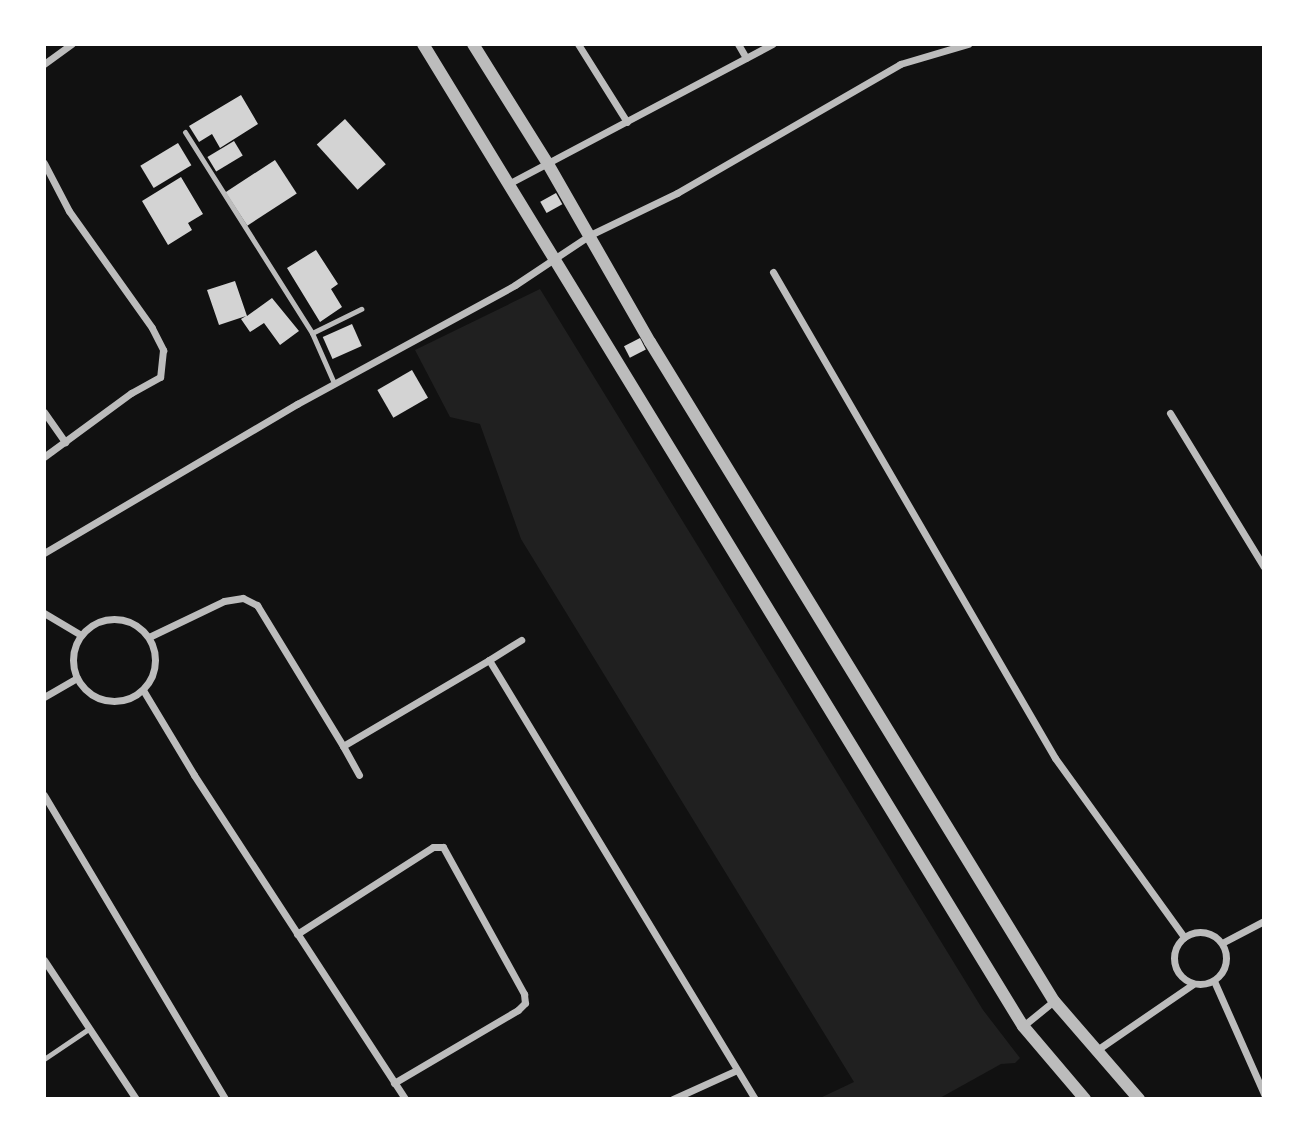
<!DOCTYPE html>
<html>
<head>
<meta charset="utf-8">
<style>
	body { margin:0 }
	#map { position:relative; width:1308px; height:1143px; overflow:hidden; background:#111; font-family:Barlow,sans-serif }
	div>[style] { position:absolute }
	[style*='--x'] { left:calc(var(--x)*1px); top:calc(var(--y)*1px); width:calc(var(--w)*1px); rotate:calc(var(--a)*1deg) }
	.green>* { inset:0; background:#202020 }
	.building>* { inset:0; background:#d3d3d3; transform-origin:0 0 }
	.service>* { height:5px; margin:-2.5px; padding:0 2.5px; transform-origin:2.5px; border-radius:2.5px; background:#bcbcbc }
	.minor>* { height:7px; margin:-3.5px; padding:0 3.5px; transform-origin:3.5px; border-radius:3.5px; background:#bcbcbc }
	.minor>.ring { margin:-3.5px; padding:0; box-sizing:content-box; background:none; border:7px solid #bcbcbc; border-radius:50% }
	.tertiary>* { height:12px; margin:-6px; padding:0 6px; transform-origin:6px; border-radius:6px; background:#bcbcbc }
	span { translate:-50% -50%; white-space:nowrap; text-align:center; line-height:1.15; -webkit-text-stroke:5px #fff; paint-order:stroke }
	.frame { position:absolute; inset:0; border:46px solid #fff; pointer-events:none }
</style>
</head>
<body>
<div id="map">
	<div class="green">
		<i style="clip-path:polygon(540px 289px,983px 1010px,1020px 1058px,1015px 1063px,1001px 1064px,938px 1099px,818px 1099px,854px 1082px,521px 539px,480px 424px,450px 417px,415px 350px)"></i>
	</div>
	<div class="building">
		<i style="clip-path:polygon(241px 95px,258px 124px,220px 148px,212px 134px,199px 142px,189px 126px)"></i>
		<i style="left:345px;top:119px;width:61px;height:38px;rotate:48deg"></i>
		<i style="left:234px;top:141px;width:17px;height:31px;rotate:59deg"></i>
		<i style="left:178px;top:143px;width:26px;height:44px;rotate:59deg"></i>
		<i style="left:275px;top:160px;width:40px;height:59px;rotate:57deg"></i>
		<i style="clip-path:polygon(181px 177px,203px 214px,188px 223px,192px 230px,168px 245px,142px 201px)"></i>
		<i style="left:556px;top:193px;width:13px;height:18px;rotate:61deg"></i>
		<i style="clip-path:polygon(316px 250px,338px 284px,331px 289px,342px 307px,320px 322px,287px 268px)"></i>
		<i style="clip-path:polygon(235px 281px,247px 316px,272px 298px,299px 331px,280px 345px,264px 323px,250px 332px,241px 319px,246px 316px,219px 325px,207px 290px)"></i>
		<i style="left:352px;top:324px;width:24px;height:32px;rotate:66deg"></i>
		<i style="left:640px;top:338px;width:13px;height:18px;rotate:63deg"></i>
		<i style="left:412px;top:370px;width:32px;height:40px;rotate:60deg"></i>
	</div>
	<div class="service">
		<i style="--x:185;--y:132;--w:238;--a:57.7"></i>
		<i style="--x:312;--y:333;--w:55;--a:66.3"></i>
		<i style="--x:312;--y:333;--w:55;--a:-26.1"></i>
		<i style="--x:44;--y:1059;--w:52;--a:-34"></i>
	</div>
	<div class="minor">
		<i style="--x:578;--y:44;--w:92;--a:57.9"></i>
		<i style="--x:738;--y:44;--w:16;--a:60"></i>
		<i style="--x:44;--y:64;--w:34;--a:-36"></i>
		<i style="--x:44;--y:163;--w:54;--a:62.5"></i>
		<i style="--x:69;--y:211;--w:143;--a:54.6"></i>
		<i style="--x:152;--y:328;--w:25;--a:63"></i>
		<i style="--x:163;--y:350;--w:27;--a:96"></i>
		<i style="--x:160;--y:377;--w:33;--a:151"></i>
		<i style="--x:131;--y:393;--w:108;--a:143.7"></i>
		<i style="--x:510;--y:183;--w:297;--a:-27.9"></i>
		<i style="--x:773;--y:272;--w:562;--a:59.88"></i>
		<i style="--x:1055;--y:758;--w:221;--a:54.2"></i>
		<i style="--x:44;--y:412;--w:37;--a:55"></i>
		<i style="--x:1170;--y:413;--w:180;--a:58.6"></i>
		<i style="--x:44;--y:553;--w:294;--a:-30.5"></i>
		<i style="--x:297;--y:404;--w:248;--a:-28.6"></i>
		<i style="--x:515;--y:285;--w:90;--a:-33.7"></i>
		<i style="--x:590;--y:235;--w:97;--a:-25.8"></i>
		<i style="--x:677;--y:193;--w:258;--a:-30"></i>
		<i style="--x:900;--y:64;--w:71;--a:-16.4"></i>
		<i style="--x:44;--y:613;--w:43;--a:30.7"></i>
		<i class="ring" style="left:73px;top:619px;width:75px;height:75px"></i>
		<i style="--x:149;--y:637;--w:83;--a:-25.6"></i>
		<i style="--x:224;--y:601;--w:19;--a:-9"></i>
		<i style="--x:243;--y:598;--w:16;--a:27"></i>
		<i style="--x:257;--y:605;--w:165;--a:58.6"></i>
		<i style="--x:343;--y:746;--w:169;--a:-30.5"></i>
		<i style="--x:489;--y:660;--w:513;--a:58.79"></i>
		<i style="--x:489;--y:660;--w:38;--a:-32"></i>
		<i style="--x:143;--y:690;--w:99;--a:59"></i>
		<i style="--x:194;--y:775;--w:387;--a:56.9"></i>
		<i style="--x:44;--y:697;--w:38;--a:-30"></i>
		<i style="--x:343;--y:746;--w:33;--a:61"></i>
		<i style="--x:44;--y:795;--w:354;--a:59.2"></i>
		<i class="ring" style="left:1174px;top:932px;width:45px;height:45px"></i>
		<i style="--x:297;--y:934;--w:161;--a:-32.6"></i>
		<i style="--x:433;--y:847;--w:10;--a:0"></i>
		<i style="--x:443;--y:847;--w:168;--a:61.1"></i>
		<i style="--x:524;--y:994;--w:9;--a:84"></i>
		<i style="--x:525;--y:1003;--w:10;--a:135"></i>
		<i style="--x:518;--y:1010;--w:144;--a:149.5"></i>
		<i style="--x:1222;--y:943;--w:47;--a:-27.6"></i>
		<i style="--x:44;--y:960;--w:167;--a:56.5"></i>
		<i style="--x:1214;--y:981;--w:124;--a:66.1"></i>
		<i style="--x:1023;--y:1026;--w:40;--a:-39"></i>
		<i style="--x:1097;--y:1050;--w:116;--a:-34.5"></i>
		<i style="--x:673;--y:1099;--w:70;--a:-24.4"></i>
	</div>
	<div class="tertiary">
		<i style="--x:423;--y:44;--w:1151;--a:58.58"></i>
		<i style="--x:1023;--y:1026;--w:96;--a:49.7"></i>
		<i style="--x:473;--y:44;--w:142;--a:58"></i>
		<i style="--x:548;--y:164;--w:205;--a:60.2"></i>
		<i style="--x:650;--y:342;--w:773;--a:58.49"></i>
		<i style="--x:1054;--y:1001;--w:130;--a:49.1"></i>
	</div>
	<div class="frame"></div>
</div>
</body>
</html>
